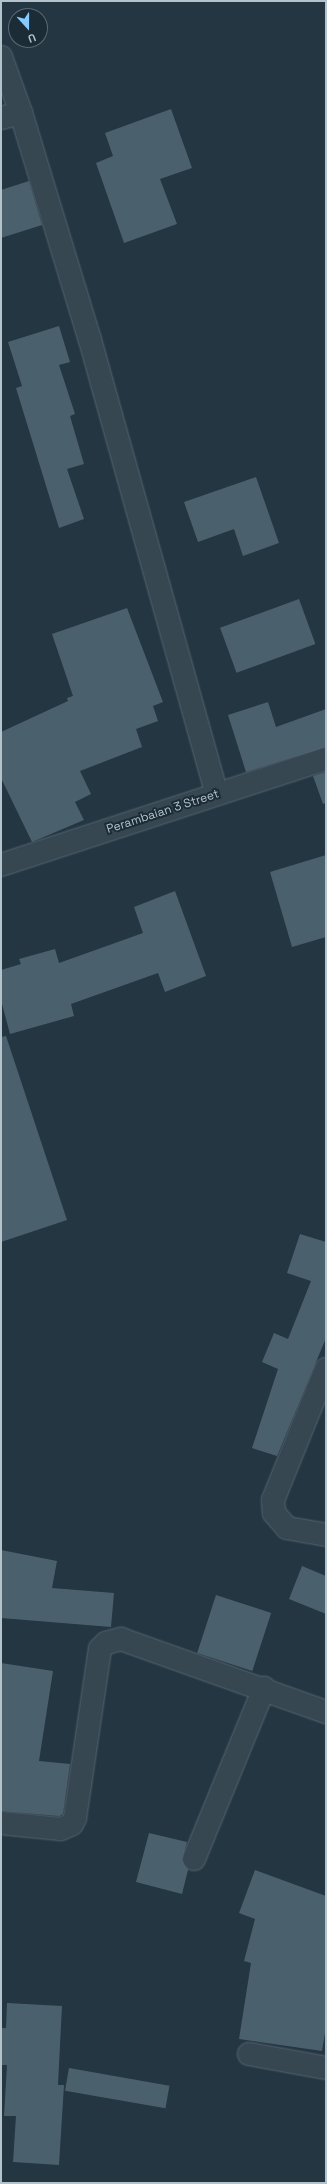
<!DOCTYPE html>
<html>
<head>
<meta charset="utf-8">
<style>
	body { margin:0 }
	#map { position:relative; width:327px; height:2184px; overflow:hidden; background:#233642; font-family:"Space Grotesk",sans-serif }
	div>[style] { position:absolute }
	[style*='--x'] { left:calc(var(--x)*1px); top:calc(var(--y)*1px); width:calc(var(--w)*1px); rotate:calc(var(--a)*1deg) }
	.building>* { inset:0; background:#4b606d; transform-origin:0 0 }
	.roads { filter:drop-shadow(0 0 1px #55656f) drop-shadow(0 0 1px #55656f) }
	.minor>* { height:22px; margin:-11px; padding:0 11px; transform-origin:11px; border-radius:11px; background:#374752 }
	span { translate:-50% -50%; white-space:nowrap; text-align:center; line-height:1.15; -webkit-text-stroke:4px #1c2c37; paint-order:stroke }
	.street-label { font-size:12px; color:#b4c2cc }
	.frame { position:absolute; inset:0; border:2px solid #b4c2cc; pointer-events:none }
	.north { position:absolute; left:8px; top:8px; width:40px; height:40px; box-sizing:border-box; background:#1c2c37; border:1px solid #596873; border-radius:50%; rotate:159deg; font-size:11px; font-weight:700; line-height:16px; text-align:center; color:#b4c2cc }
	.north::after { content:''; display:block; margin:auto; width:14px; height:18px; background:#86cbff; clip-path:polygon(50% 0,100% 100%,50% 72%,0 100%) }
</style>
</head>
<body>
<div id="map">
	<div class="building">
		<i style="clip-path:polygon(171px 109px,192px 168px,160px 179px,177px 224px,124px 243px,96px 163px,113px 156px,105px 133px)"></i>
		<i style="clip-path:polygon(29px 181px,42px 225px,1px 238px,1px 190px)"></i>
		<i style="clip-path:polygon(59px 326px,70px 362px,59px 365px,75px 414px,70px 416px,84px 464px,67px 469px,84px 519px,59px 528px,16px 388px,22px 386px,8px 342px)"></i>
		<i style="clip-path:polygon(256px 477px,279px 543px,243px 556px,234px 529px,198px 542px,184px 502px)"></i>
		<i style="left:299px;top:599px;width:48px;height:84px;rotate:70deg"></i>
		<i style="clip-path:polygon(127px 608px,163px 702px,153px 706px,158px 721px,136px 729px,142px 747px,80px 771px,91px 794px,75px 802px,84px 820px,32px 842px,1px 778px,1px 732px,68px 701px,67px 698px,73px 696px,52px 634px)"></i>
		<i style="clip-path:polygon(268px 702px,276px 727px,326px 709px,326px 747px,246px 772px,228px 715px)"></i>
		<i style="clip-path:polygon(326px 772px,326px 803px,323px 804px,313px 776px)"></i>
		<i style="clip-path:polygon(326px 855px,326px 937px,292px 947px,270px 872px)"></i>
		<i style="clip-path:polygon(175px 891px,206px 976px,165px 992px,158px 973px,71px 1004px,74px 1016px,10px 1034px,1px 1000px,1px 970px,21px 964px,19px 959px,55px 949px,59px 963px,143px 933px,134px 907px)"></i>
		<i style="clip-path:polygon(6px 1036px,67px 1220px,1px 1242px,1px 1037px)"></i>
		<i style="clip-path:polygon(300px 1234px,326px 1242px,326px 1338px,277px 1456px,252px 1448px,278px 1369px,262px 1362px,274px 1333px,288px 1339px,311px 1281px,287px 1273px)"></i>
		<i style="clip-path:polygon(1px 1550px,57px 1561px,52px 1588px,114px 1593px,111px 1627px,1px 1618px)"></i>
		<i style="clip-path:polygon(302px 1566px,326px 1576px,326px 1614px,289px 1599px)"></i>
		<i style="left:216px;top:1595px;width:58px;height:61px;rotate:18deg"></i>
		<i style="clip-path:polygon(1px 1663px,53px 1671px,39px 1761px,70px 1764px,63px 1814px,59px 1816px,1px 1811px)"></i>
		<i style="clip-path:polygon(149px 1833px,187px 1842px,182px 1860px,188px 1870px,182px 1894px,136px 1882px)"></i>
		<i style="clip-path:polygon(255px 1870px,326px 1896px,326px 2027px,322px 2051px,239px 2039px,251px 1963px,244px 1961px,255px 1919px,239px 1913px)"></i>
		<i style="clip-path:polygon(7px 2003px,62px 2006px,58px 2085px,64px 2085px,59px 2165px,13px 2162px,16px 2116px,4px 2116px,7px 2065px,1px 2065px,1px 2028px,6px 2028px)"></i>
		<i style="left:69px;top:2068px;width:102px;height:23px;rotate:10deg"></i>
	</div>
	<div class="roads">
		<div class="minor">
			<i style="--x:1;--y:57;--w:59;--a:70.3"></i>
			<i style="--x:21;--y:113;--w:237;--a:73.1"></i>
			<i style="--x:90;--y:340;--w:471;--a:74.4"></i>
			<i style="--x:1;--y:118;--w:21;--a:-14"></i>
			<i style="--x:1;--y:865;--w:342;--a:-18.1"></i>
			<i style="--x:326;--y:1369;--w:141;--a:112"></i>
			<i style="--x:273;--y:1500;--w:13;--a:86"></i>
			<i style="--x:274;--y:1513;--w:20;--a:49"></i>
			<i style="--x:287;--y:1528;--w:40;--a:10"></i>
			<i style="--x:1;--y:1823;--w:60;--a:5.7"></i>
			<i style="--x:61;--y:1829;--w:12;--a:-24"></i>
			<i style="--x:72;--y:1824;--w:7;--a:-63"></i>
			<i style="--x:75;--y:1818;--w:171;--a:-81.6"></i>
			<i style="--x:100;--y:1649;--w:8;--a:-45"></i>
			<i style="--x:106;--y:1643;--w:16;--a:-15"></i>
			<i style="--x:121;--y:1639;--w:218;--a:19.6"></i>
			<i style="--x:194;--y:1859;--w:185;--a:-67.7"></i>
			<i style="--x:249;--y:2054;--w:78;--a:10.3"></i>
		</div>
	</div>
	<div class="street-label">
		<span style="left:163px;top:812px;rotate:-18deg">Perambaian 3 Street</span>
	</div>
	<div class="frame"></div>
	<div class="north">U</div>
</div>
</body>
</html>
